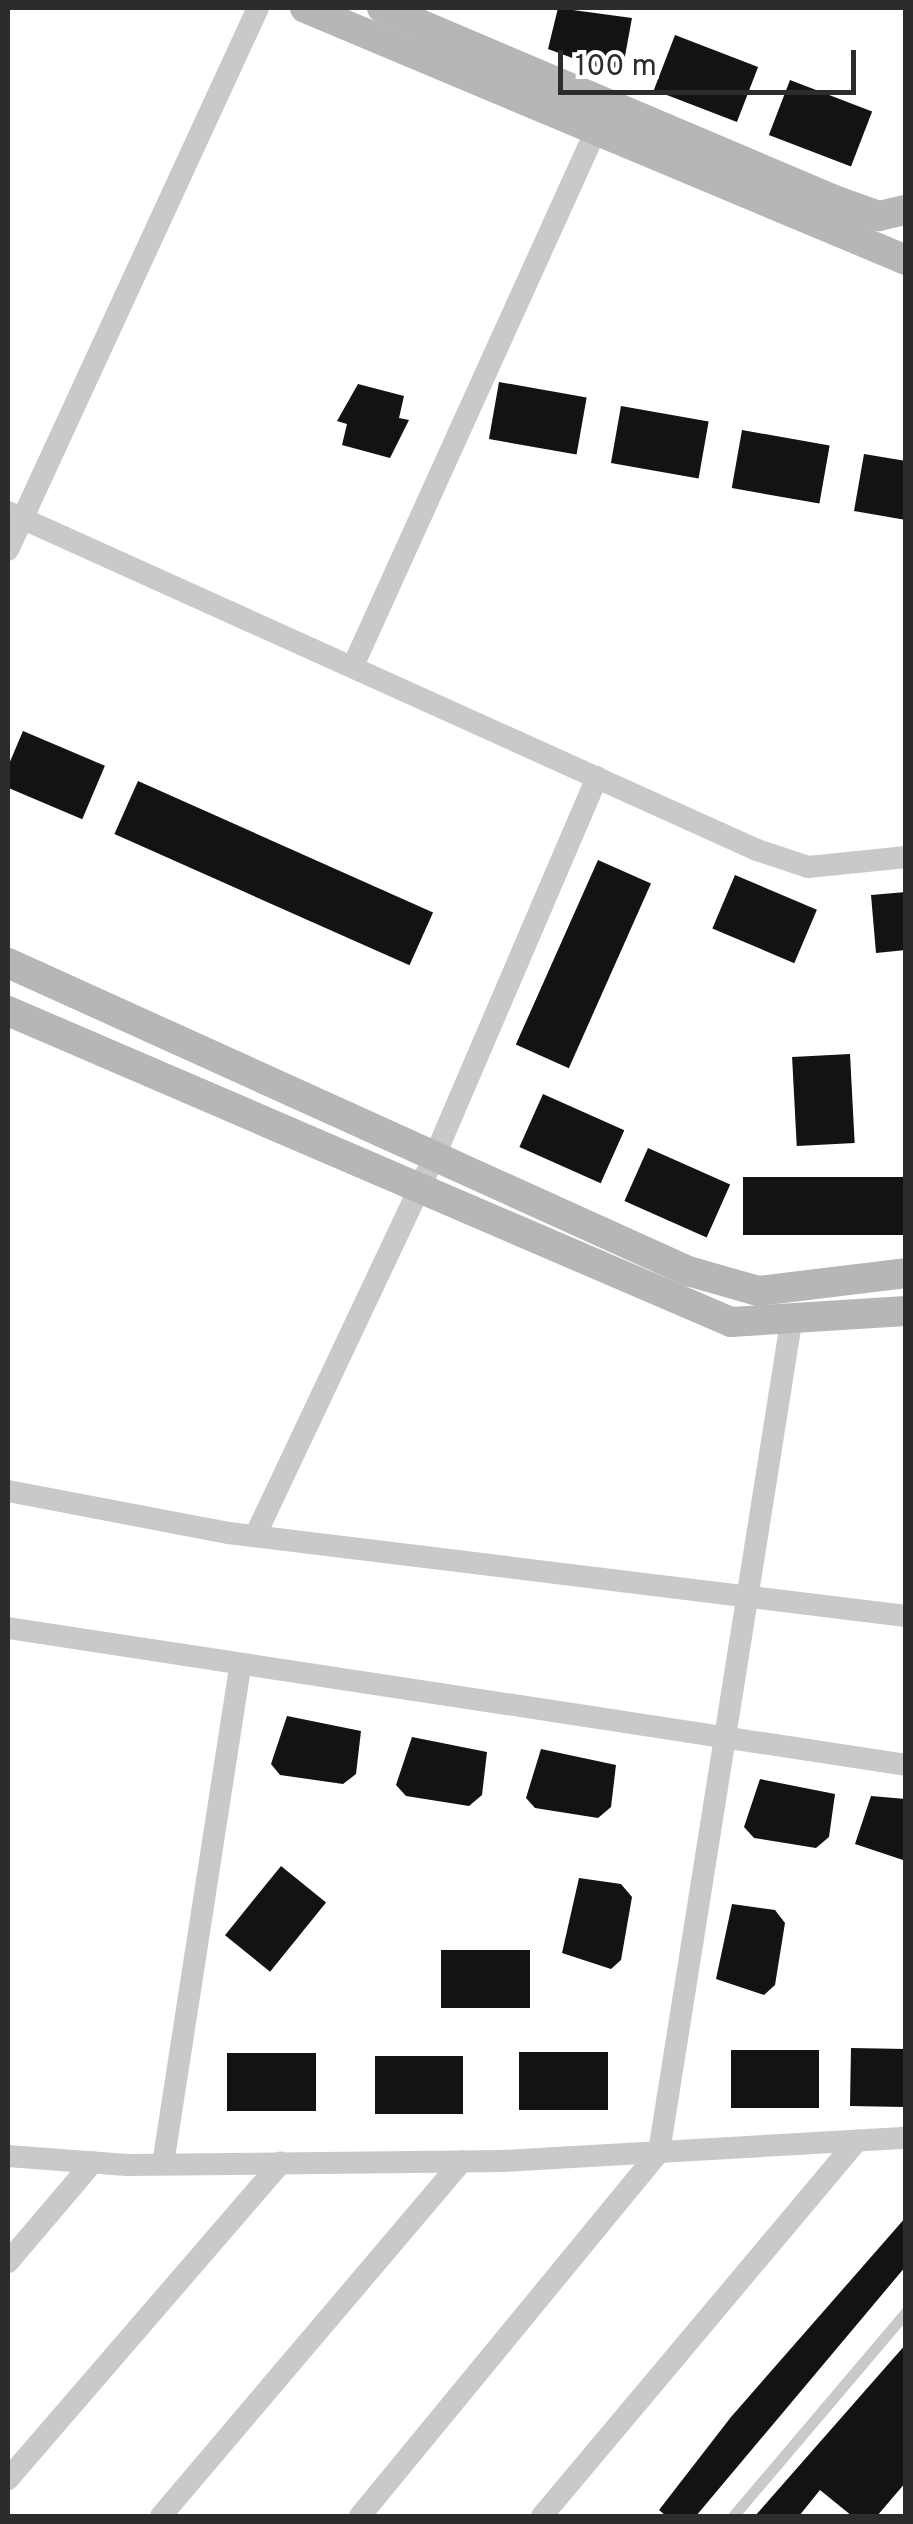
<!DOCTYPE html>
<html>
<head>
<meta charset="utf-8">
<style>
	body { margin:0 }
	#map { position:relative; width:913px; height:2524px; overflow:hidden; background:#fff; font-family:Overpass,sans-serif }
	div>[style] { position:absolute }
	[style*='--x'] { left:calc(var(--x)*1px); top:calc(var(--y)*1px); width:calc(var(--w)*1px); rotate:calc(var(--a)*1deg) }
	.building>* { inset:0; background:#131313; transform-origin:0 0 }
	.lane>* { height:11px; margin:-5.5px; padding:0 5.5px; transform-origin:5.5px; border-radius:5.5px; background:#c9c9c9 }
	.street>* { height:22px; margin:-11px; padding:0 11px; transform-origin:11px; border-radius:11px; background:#c9c9c9 }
	.secondary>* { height:30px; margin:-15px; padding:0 15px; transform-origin:15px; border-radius:15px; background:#b6b6b6 }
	span { translate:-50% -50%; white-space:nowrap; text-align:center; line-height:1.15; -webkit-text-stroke:10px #fff; paint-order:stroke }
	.frame { position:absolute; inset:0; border:10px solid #2c2c2c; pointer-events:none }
	.scale { position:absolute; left:558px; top:50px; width:298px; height:45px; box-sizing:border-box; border:5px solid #2c2c2c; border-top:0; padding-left:12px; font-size:30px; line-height:35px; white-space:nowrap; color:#2c2c2c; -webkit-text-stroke:8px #fff; paint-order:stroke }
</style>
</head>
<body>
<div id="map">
	<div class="building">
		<i style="clip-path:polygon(558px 8px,632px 18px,623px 67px,613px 73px,548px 49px)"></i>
		<i style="left:675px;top:35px;width:89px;height:59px;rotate:21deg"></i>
		<i style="left:790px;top:80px;width:88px;height:59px;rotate:21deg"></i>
		<i style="left:499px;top:382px;width:89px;height:58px;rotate:10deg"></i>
		<i style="clip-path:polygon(358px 384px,404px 396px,399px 418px,409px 420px,390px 458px,342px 445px,347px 424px,337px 421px)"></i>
		<i style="left:621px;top:406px;width:89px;height:58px;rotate:10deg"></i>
		<i style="left:742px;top:430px;width:89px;height:59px;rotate:10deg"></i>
		<i style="clip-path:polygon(864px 454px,906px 461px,906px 520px,854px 511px)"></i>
		<i style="left:23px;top:731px;width:89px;height:58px;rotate:23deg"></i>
		<i style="left:138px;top:781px;width:323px;height:58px;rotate:24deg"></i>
		<i style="left:598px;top:860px;width:58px;height:202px;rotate:24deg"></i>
		<i style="left:735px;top:875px;width:89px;height:58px;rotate:23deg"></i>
		<i style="clip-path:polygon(906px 892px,906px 950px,876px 953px,871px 895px)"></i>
		<i style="left:850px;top:1054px;width:89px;height:58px;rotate:87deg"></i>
		<i style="left:543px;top:1094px;width:89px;height:58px;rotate:24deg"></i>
		<i style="left:648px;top:1148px;width:90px;height:58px;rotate:24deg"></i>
		<i style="left:906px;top:1177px;width:58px;height:163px;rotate:90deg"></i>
		<i style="clip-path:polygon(287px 1716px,361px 1731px,356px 1774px,343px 1784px,280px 1775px,271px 1764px)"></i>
		<i style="clip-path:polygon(412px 1737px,487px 1752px,482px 1795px,469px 1806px,406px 1796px,396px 1785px)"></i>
		<i style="clip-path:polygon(541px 1749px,616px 1765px,611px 1807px,598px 1818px,535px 1808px,526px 1798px)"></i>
		<i style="clip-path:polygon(760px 1779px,835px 1794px,829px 1837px,816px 1848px,754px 1838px,744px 1827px)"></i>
		<i style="clip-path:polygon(871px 1796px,906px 1799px,906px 1861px,855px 1844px)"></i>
		<i style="left:281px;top:1866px;width:58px;height:89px;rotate:39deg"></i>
		<i style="clip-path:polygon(579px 1878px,621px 1884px,632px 1897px,621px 1960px,611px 1969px,562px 1953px)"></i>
		<i style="clip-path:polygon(732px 1904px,775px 1910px,785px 1923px,775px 1985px,764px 1995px,716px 1979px)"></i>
		<i style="left:441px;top:1950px;width:89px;height:58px"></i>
		<i style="left:851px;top:2048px;width:55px;height:58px;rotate:1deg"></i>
		<i style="left:731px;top:2050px;width:88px;height:58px"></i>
		<i style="left:519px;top:2052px;width:89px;height:58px"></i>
		<i style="left:227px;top:2053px;width:89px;height:58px"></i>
		<i style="left:375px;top:2056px;width:88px;height:58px"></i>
		<i style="clip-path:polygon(906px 2217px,906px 2266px,696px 2516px,666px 2516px,659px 2510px,731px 2417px)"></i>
		<i style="clip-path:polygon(906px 2344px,906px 2482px,877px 2516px,852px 2516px,820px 2490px,799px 2516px,755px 2516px)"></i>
	</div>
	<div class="lane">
		<i style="--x:733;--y:2516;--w:267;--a:-49.7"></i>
	</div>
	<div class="street">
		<i style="--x:8;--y:512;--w:822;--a:24.29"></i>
		<i style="--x:757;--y:850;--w:54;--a:18.4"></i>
		<i style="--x:808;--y:867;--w:99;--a:-5.8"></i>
		<i style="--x:8;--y:550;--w:597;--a:-65.24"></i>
		<i style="--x:353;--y:666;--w:589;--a:-65.61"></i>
		<i style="--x:8;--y:1491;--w:225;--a:10.8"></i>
		<i style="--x:229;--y:1533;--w:682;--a:6.99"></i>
		<i style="--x:255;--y:1536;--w:424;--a:-64.7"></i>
		<i style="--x:436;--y:1153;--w:409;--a:-66.8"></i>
		<i style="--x:8;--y:1628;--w:908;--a:8.67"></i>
		<i style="--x:8;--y:2156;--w:119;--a:4.3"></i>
		<i style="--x:127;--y:2165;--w:376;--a:-0.6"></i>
		<i style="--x:503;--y:2161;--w:404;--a:-3.3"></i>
		<i style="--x:163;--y:2164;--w:502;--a:-81.18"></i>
		<i style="--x:8;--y:2262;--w:131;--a:-49.6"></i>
		<i style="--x:8;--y:2479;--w:418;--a:-49.2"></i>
		<i style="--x:161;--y:2516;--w:465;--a:-49.7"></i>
		<i style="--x:360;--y:2516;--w:471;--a:-50.6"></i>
		<i style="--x:659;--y:2152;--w:840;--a:-80.96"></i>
		<i style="--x:542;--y:2516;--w:490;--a:-50"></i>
	</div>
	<div class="secondary">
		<i style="--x:305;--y:8;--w:652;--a:22.75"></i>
		<i style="--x:382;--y:8;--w:491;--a:23"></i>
		<i style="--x:834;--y:200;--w:48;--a:19.6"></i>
		<i style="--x:879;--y:216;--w:28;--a:-13"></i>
		<i style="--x:8;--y:963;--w:747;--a:24.37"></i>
		<i style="--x:688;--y:1271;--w:73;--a:15.9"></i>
		<i style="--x:758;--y:1291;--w:149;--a:-6.9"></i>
		<i style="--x:8;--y:1011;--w:787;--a:23.28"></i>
		<i style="--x:731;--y:1322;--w:175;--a:-3.6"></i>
	</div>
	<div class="frame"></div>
	<div class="scale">100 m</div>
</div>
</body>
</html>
